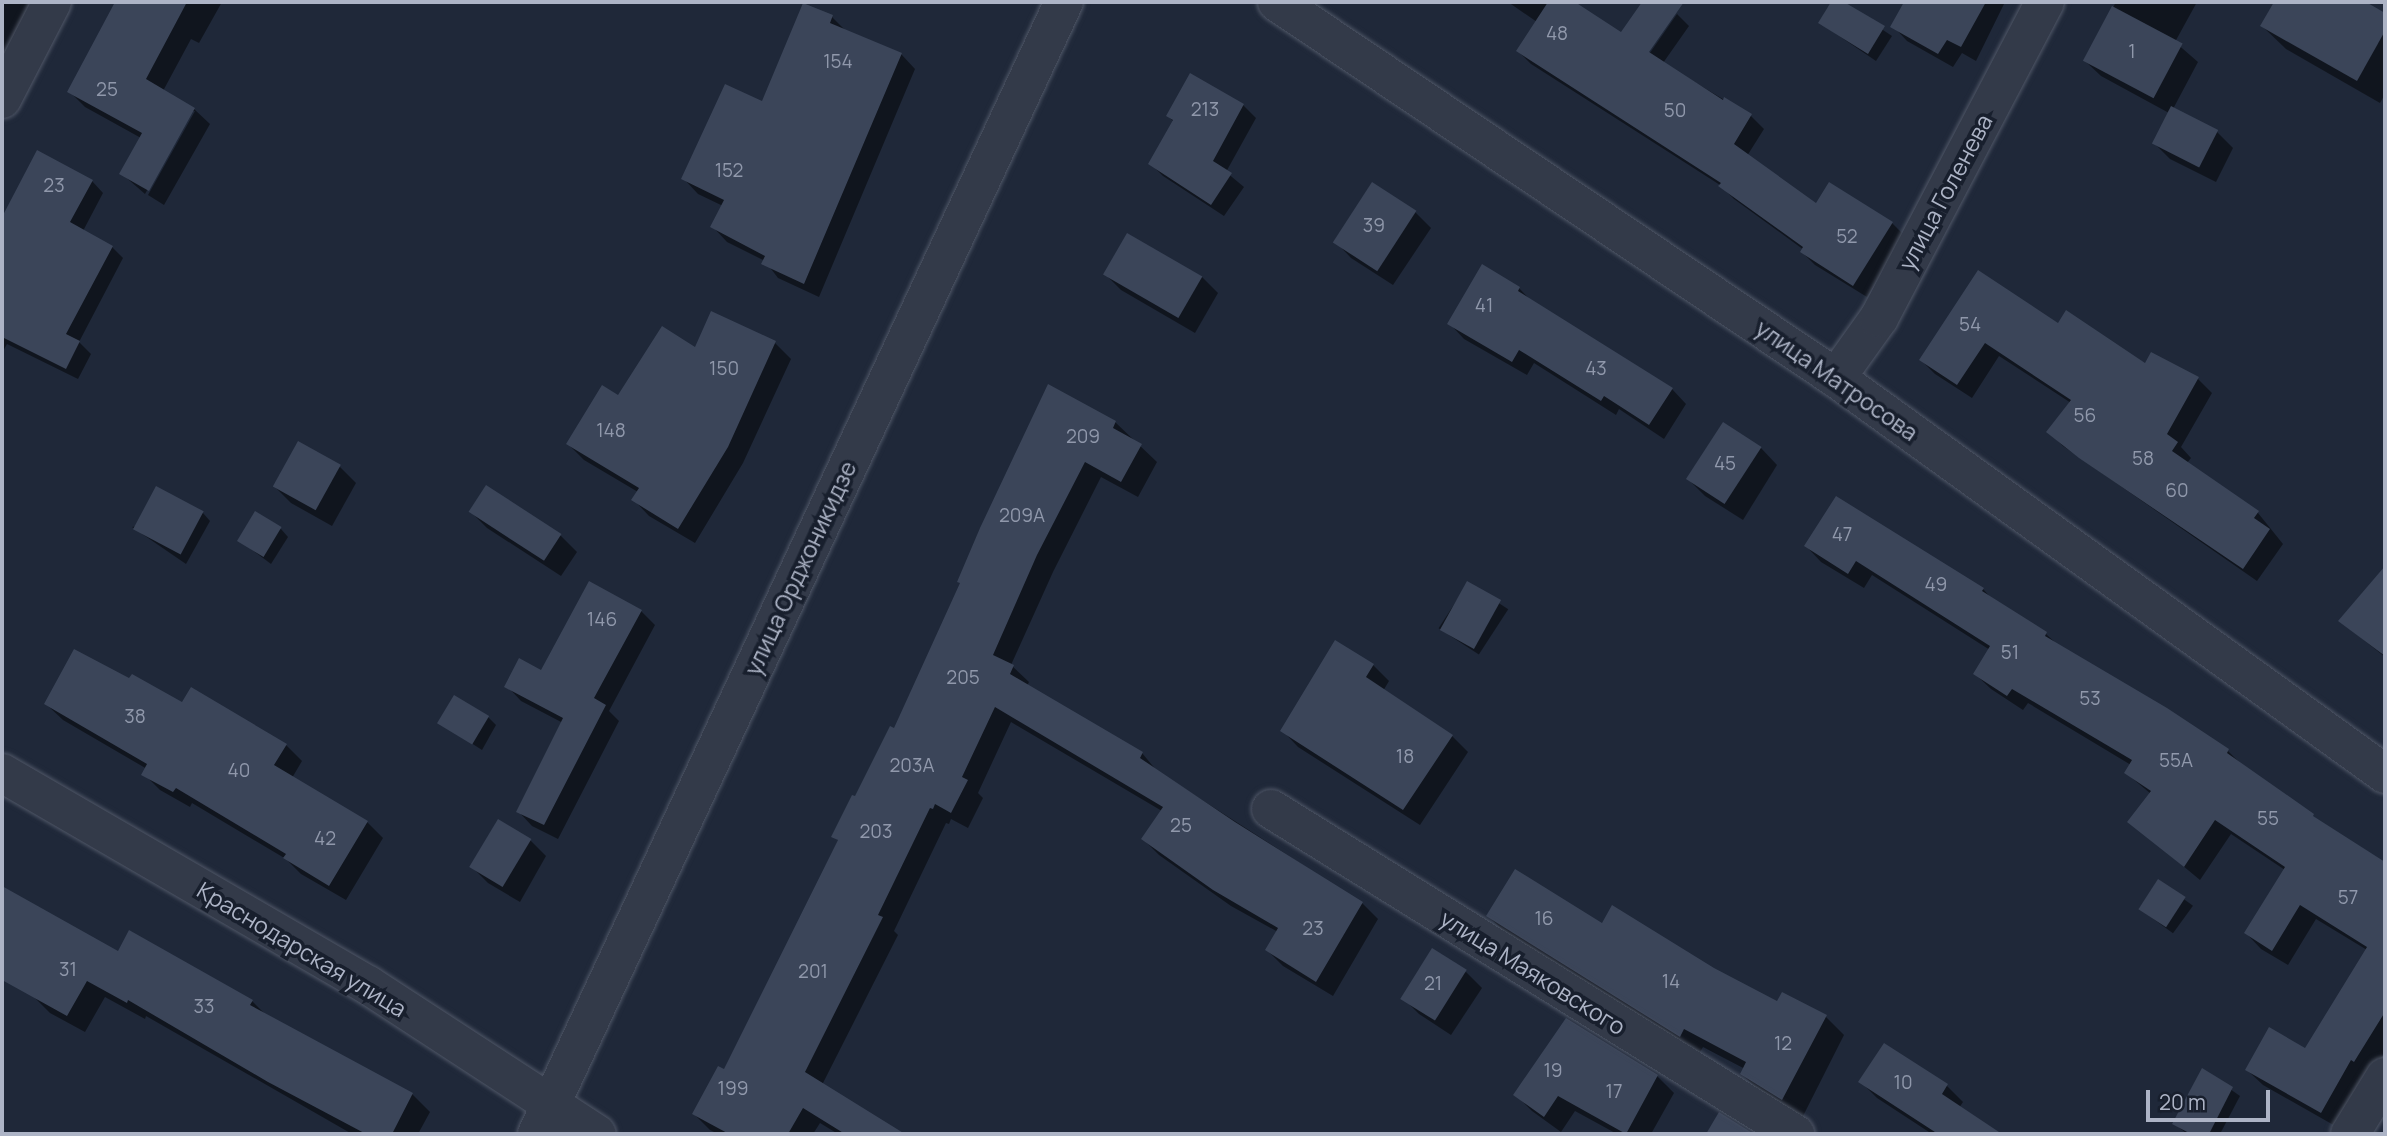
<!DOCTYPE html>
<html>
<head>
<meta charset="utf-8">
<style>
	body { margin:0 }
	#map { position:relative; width:2387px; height:1136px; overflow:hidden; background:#1f2839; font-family:Manrope,sans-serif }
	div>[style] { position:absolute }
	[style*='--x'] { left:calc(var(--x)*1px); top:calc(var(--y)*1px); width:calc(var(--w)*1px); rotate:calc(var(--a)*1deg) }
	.shadow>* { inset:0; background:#0007; transform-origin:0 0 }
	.building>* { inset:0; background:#3b4559; transform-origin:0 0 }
	.roads { filter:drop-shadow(0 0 2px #505767) drop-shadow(0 0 2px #505767) }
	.minor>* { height:38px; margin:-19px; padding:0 19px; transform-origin:19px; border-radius:19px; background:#333a49 }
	span { translate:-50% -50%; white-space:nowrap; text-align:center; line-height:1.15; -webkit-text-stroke:7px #181f2d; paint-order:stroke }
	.number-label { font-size:19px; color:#9098ab }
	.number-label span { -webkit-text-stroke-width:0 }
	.street-label { font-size:23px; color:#adb4c6 }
	.frame { position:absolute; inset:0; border:4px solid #adb4c6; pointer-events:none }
	.scale { position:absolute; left:2146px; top:1090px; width:124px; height:32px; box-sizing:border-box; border:4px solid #adb4c6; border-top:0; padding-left:9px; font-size:21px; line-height:24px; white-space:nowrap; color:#adb4c6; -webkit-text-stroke:5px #181f2d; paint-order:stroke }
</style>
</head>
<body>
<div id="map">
	<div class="shadow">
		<i style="clip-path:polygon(2px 2px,35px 2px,2px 67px)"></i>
		<i style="clip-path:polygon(117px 2px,222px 2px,199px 43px,191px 39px,163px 91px,194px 109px,210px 124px,164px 205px,148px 195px,195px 111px,191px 111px,145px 194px,122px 174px,141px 138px,85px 107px,69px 91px)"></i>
		<i style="clip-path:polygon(1508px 2px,1571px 2px,1621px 35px,1644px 2px,1660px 2px,1675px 13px,1642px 58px,1645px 60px,1677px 14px,1689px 26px,1663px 63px,1751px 116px,1764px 129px,1747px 156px,1816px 206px,1830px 184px,1892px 223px,1905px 236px,1867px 297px,1815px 265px,1802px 252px,1804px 250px,1734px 199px,1720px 185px,1531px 64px,1518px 51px,1537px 22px)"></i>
		<i style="clip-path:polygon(1833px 2px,1841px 2px,1892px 36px,1876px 61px,1820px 23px)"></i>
		<i style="clip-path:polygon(1906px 2px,2005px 2px,1976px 61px,1962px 53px,1953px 67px,1907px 41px,1893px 26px)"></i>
		<i style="clip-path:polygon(2116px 2px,2197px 2px,2175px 42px,2198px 62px,2173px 109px,2217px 132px,2233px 148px,2216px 182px,2170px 159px,2154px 143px,2169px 113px,2101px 76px,2084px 60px)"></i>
		<i style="clip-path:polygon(2276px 2px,2362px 2px,2385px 15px,2385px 94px,2380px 103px,2286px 49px,2262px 26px)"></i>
		<i style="clip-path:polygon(804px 5px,832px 17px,847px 32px,901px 54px,915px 69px,819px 297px,778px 278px,765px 261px,727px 242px,713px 227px,723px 206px,698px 194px,684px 179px,763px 104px)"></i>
		<i style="clip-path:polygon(1191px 76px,1243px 105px,1256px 118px,1226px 172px,1244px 187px,1224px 216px,1163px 176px,1150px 163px,1174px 122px,1168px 116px)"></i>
		<i style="clip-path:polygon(38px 152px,92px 181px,103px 193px,83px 231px,112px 247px,123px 258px,79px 342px,91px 354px,78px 379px,7px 344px,2px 353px,2px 220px)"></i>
		<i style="clip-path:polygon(1415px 212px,1431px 228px,1393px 285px,1351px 258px,1335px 241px)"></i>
		<i style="clip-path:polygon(1979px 273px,2058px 325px,2145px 365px,2198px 379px,2212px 393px,2181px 447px,2191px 458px,2187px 463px,2258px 513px,2283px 544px,2257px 581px,2063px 446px,2049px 432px,2071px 403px,1999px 356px,1972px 398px,1935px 374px,1921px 360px)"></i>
		<i style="clip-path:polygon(1105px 274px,1202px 277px,1218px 293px,1195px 333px,1121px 290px)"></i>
		<i style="clip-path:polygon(1519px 288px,1533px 303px,1672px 389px,1686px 404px,1664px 439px,1619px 409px,1616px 415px,1534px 363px,1527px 375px,1464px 339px,1450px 324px)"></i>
		<i style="clip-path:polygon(775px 343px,791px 359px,743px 463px,695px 543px,649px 516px,634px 500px,638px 492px,584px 460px,568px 444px,695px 349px)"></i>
		<i style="clip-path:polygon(1115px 422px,1157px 462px,1138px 497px,1101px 477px,1053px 572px,1011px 665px,1029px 682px,1027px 686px,1142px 753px,1157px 771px,1362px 903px,1378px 919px,1333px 996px,1283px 966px,1267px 950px,1278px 932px,1231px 906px,1159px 855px,1143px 839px,1162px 811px,1011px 722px,978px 793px,983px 798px,968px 828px,951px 819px,949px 824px,946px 823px,894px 931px,898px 935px,822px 1085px,902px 1134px,838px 1134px,820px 1123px,813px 1134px,718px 1134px,710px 1130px,694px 1114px,724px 1071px,839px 841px,834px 836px,895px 731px,962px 584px)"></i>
		<i style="clip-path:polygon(1724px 425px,1761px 448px,1777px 465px,1743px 520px,1705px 496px,1689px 480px)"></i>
		<i style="clip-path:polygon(340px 467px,356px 483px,332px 526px,291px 503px,275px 487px)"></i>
		<i style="clip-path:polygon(487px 488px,561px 536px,577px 552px,561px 576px,487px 528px,471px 512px)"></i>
		<i style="clip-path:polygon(203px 513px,210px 521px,186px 564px,132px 527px)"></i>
		<i style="clip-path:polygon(281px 529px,288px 537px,271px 564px,239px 540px)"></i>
		<i style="clip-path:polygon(1806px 546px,1983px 589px,1993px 600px,2046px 634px,2060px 647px,2228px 751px,2244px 767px,2321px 823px,2385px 863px,2385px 1052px,2337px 1127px,2263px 1085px,2247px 1070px,2306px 1050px,2367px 950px,2316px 919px,2288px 965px,2261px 949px,2246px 933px,2285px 870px,2231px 834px,2200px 880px,2129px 821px,2151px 794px,2126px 773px,2131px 765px,2028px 703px,2023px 710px,1991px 689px,1975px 674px,1990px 650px,1872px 575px,1864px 588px,1821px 562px)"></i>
		<i style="clip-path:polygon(2379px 576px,2385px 582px,2385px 657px,2340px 621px)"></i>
		<i style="left:1468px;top:583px;width:48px;height:54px;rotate:33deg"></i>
		<i style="clip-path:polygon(641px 611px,655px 625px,609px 711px,619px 721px,558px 839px,532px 826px,518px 811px,563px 723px,521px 701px,507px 686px,542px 672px)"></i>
		<i style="clip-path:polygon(1373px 665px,1389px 681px,1383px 691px,1452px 736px,1468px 752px,1420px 825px,1298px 747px,1282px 730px)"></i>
		<i style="clip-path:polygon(130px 681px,286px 745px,302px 761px,292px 778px,367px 822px,383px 838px,346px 900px,301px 874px,286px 859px,192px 803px,190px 807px,160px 790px,144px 774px,147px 769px,63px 720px,46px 704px)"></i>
		<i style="clip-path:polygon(488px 717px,496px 725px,482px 750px,440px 723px)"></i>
		<i style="clip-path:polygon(530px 840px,546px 856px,520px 902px,488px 883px,472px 867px)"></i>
		<i style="left:2159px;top:881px;width:42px;height:34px;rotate:36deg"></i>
		<i style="clip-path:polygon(2px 887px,118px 953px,252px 1001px,267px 1016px,412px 1094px,430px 1112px,418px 1134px,352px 1134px,146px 1016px,145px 1019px,105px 997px,85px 1032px,50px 1013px,33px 996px,45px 973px,2px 948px)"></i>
		<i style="clip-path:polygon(1488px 916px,1713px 969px,1778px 1003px,1825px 1016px,1844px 1035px,1802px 1118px,1761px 1093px,1742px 1074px,1745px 1069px,1703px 1047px,1699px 1054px,1507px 934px)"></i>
		<i style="clip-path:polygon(1466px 972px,1482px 988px,1451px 1035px,1419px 1014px,1403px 998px)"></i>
		<i style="clip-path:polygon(1567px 1020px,1657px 1076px,1674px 1093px,1651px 1134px,1617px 1134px,1575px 1111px,1561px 1132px,1532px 1111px,1516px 1095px)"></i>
		<i style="clip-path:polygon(2203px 1070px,2240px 1096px,2220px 1134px,2187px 1134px,2174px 1123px)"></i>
		<i style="clip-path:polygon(1861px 1082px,1947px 1086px,1963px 1102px,1959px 1108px,1999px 1134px,1932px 1134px,1877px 1098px)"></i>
	</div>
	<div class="building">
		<i style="clip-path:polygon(115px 2px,187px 2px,146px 79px,195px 108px,149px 191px,119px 174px,142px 133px,67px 92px)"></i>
		<i style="clip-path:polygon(1548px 2px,1575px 2px,1621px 32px,1642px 2px,1684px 2px,1649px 52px,1723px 100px,1724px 97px,1752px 114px,1734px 144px,1816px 203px,1829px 182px,1893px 222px,1853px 286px,1800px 252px,1803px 247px,1718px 186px,1721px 183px,1516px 51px)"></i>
		<i style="clip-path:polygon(1831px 2px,1844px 2px,1885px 26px,1868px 54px,1818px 23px)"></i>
		<i style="clip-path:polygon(1904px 2px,1986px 2px,1961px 47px,1947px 40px,1938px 54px,1890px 27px)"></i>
		<i style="clip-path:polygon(2274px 2px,2366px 2px,2385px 13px,2385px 31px,2357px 81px,2260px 26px)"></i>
		<i style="clip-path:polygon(803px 3px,833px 15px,830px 23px,902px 53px,804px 284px,761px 264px,765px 256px,710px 227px,724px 200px,681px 179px,725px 84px,762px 101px)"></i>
		<i style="left:2112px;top:6px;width:80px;height:62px;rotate:28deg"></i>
		<i style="clip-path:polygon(1190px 73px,1244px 104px,1213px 161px,1232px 173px,1211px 205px,1148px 164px,1173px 120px,1166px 116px)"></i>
		<i style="left:2171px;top:106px;width:53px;height:42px;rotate:27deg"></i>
		<i style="clip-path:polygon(37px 150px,93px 180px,70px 222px,113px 246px,66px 334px,80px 341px,66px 369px,2px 337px,2px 217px)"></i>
		<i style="left:1372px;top:182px;width:53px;height:72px;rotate:33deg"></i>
		<i style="left:1127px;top:233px;width:87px;height:48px;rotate:30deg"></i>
		<i style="clip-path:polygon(1482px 264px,1520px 287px,1518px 291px,1673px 388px,1649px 425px,1604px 396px,1601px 401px,1519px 350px,1512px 362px,1447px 324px)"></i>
		<i style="clip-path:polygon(1978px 270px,2058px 323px,2066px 310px,2145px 363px,2151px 352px,2199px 377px,2167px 434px,2178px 442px,2172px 451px,2259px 511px,2254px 518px,2270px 529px,2243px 569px,2079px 458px,2046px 432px,2071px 400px,1985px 343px,1957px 385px,1919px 360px)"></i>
		<i style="clip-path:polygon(711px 311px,776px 341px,728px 447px,678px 529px,631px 500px,639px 488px,566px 444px,602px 385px,618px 395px,662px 326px,695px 347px)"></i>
		<i style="clip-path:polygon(1048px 384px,1116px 421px,1113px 428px,1142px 444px,1121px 482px,1085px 462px,1037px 555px,993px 655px,1014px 665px,1010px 674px,1143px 752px,1140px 758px,1235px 822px,1363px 902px,1316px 982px,1265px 950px,1278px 928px,1213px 890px,1141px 839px,1163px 807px,995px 707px,962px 777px,968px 780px,951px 813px,935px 804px,933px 809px,930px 808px,878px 915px,883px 917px,805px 1072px,905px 1134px,845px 1134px,803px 1108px,788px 1134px,729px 1134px,692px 1114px,718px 1066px,724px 1069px,838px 840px,831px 837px,852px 795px,855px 796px,890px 726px,894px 728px,960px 583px,957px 582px,980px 528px)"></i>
		<i style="left:1723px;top:422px;width:46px;height:68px;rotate:33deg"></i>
		<i style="left:298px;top:441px;width:49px;height:52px;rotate:29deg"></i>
		<i style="left:486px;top:485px;width:90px;height:32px;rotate:33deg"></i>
		<i style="left:156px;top:486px;width:54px;height:49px;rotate:28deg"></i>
		<i style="clip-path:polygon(1836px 496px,1984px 588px,1982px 591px,2047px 632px,2045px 636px,2167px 708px,2229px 749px,2227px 753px,2314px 814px,2313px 816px,2385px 862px,2385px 1012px,2354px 1062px,2351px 1060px,2321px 1113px,2245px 1070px,2269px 1027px,2305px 1048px,2367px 947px,2300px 905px,2272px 951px,2244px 933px,2285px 867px,2215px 820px,2184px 867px,2127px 822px,2151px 791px,2124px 773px,2132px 760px,2012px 689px,2007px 696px,1973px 674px,1990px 646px,1856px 561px,1848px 574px,1804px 546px)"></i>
		<i style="left:255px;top:511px;width:31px;height:35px;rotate:31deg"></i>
		<i style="clip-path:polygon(2385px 566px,2385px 656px,2338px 621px)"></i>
		<i style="clip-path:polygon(589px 581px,642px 610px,594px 698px,606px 705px,544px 825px,516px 812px,563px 718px,504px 687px,519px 658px,541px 670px)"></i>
		<i style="left:1467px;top:581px;width:39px;height:56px;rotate:29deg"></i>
		<i style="clip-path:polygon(1335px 640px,1374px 664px,1366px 677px,1453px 735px,1403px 810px,1280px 731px)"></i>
		<i style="clip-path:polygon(74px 649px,129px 678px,132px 674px,182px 702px,191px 687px,287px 744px,274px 765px,368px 821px,329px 886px,283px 858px,286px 854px,176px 788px,173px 792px,141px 775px,147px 764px,44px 704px)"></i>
		<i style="left:454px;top:695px;width:41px;height:33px;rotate:31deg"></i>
		<i style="left:498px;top:819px;width:39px;height:56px;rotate:31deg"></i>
		<i style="clip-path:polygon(1515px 869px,1602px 923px,1612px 905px,1714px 968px,1777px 1001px,1782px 992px,1827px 1015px,1782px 1100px,1740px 1074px,1746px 1062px,1684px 1029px,1680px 1037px,1486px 916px)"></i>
		<i style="left:2158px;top:879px;width:33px;height:36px;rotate:33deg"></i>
		<i style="clip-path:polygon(2px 886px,118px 951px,129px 930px,253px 1000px,250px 1005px,413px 1093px,392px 1134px,366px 1134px,268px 1082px,128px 1000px,127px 1003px,87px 981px,67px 1016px,2px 980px)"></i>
		<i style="left:1432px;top:948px;width:41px;height:60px;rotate:32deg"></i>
		<i style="clip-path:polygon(1566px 1018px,1658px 1075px,1626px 1134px,1558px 1096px,1544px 1117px,1513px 1095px)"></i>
		<i style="clip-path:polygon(1884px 1043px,1948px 1084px,1942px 1094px,2002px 1134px,1938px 1134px,1858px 1082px)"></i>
		<i style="clip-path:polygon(2202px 1068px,2233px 1087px,2209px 1134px,2191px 1134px,2172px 1124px)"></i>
		<i style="clip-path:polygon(1719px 1112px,1754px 1134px,1706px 1134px)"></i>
	</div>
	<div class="roads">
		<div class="minor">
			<i style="--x:1277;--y:2;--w:674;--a:33.93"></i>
			<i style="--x:1836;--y:378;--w:677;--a:35.8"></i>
			<i style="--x:2;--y:99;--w:109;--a:-62.7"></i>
			<i style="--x:1836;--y:378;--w:74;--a:-54.4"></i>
			<i style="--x:1879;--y:318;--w:357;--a:-62.3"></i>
			<i style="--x:2;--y:773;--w:423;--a:30.1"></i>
			<i style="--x:368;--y:985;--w:273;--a:33.1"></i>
			<i style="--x:1271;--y:809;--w:617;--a:31.81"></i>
			<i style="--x:537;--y:1134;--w:1249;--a:-65.04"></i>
			<i style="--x:2350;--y:1134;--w:67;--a:-58.4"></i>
		</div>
	</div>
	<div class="number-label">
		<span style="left:1557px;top:34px">48</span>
		<span style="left:2132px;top:52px">1</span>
		<span style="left:838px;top:62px">154</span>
		<span style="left:107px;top:90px">25</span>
		<span style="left:1205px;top:110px">213</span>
		<span style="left:1675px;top:111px">50</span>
		<span style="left:729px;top:171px">152</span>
		<span style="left:54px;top:186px">23</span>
		<span style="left:1374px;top:226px">39</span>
		<span style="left:1847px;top:237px">52</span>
		<span style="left:1484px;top:306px">41</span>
		<span style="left:1970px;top:325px">54</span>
		<span style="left:724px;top:369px">150</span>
		<span style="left:1596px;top:369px">43</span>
		<span style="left:2085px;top:416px">56</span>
		<span style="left:611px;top:431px">148</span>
		<span style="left:1083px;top:437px">209</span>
		<span style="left:2143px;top:459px">58</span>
		<span style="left:1725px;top:464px">45</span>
		<span style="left:2177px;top:491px">60</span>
		<span style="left:1022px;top:516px">209А</span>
		<span style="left:1842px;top:535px">47</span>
		<span style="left:1936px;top:585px">49</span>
		<span style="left:602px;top:620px">146</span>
		<span style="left:2010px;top:653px">51</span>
		<span style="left:963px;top:678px">205</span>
		<span style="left:2090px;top:699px">53</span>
		<span style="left:135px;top:717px">38</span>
		<span style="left:1405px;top:757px">18</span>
		<span style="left:2176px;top:761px">55А</span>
		<span style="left:912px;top:766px">203А</span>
		<span style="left:239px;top:771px">40</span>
		<span style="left:2268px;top:819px">55</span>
		<span style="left:1181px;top:826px">25</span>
		<span style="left:876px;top:832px">203</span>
		<span style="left:325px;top:839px">42</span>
		<span style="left:2348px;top:898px">57</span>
		<span style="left:1544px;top:919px">16</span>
		<span style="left:1313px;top:929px">23</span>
		<span style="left:68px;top:970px">31</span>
		<span style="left:813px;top:972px">201</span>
		<span style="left:1671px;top:982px">14</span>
		<span style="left:1433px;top:984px">21</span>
		<span style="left:204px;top:1007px">33</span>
		<span style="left:1783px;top:1044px">12</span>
		<span style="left:1553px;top:1071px">19</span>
		<span style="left:1903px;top:1083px">10</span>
		<span style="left:733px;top:1089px">199</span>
		<span style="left:1614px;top:1092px">17</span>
	</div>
	<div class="street-label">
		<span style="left:1945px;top:192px;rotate:-62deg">улица Голенева</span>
		<span style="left:1837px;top:380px;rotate:35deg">улица Матросова</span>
		<span style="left:800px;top:568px;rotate:-65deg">улица Орджоникидзе</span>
		<span style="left:302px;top:949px;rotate:31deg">Краснодарская улица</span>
		<span style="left:1533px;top:972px;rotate:32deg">улица Маяковского</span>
	</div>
	<div class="frame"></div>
	<div class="scale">20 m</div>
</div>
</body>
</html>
